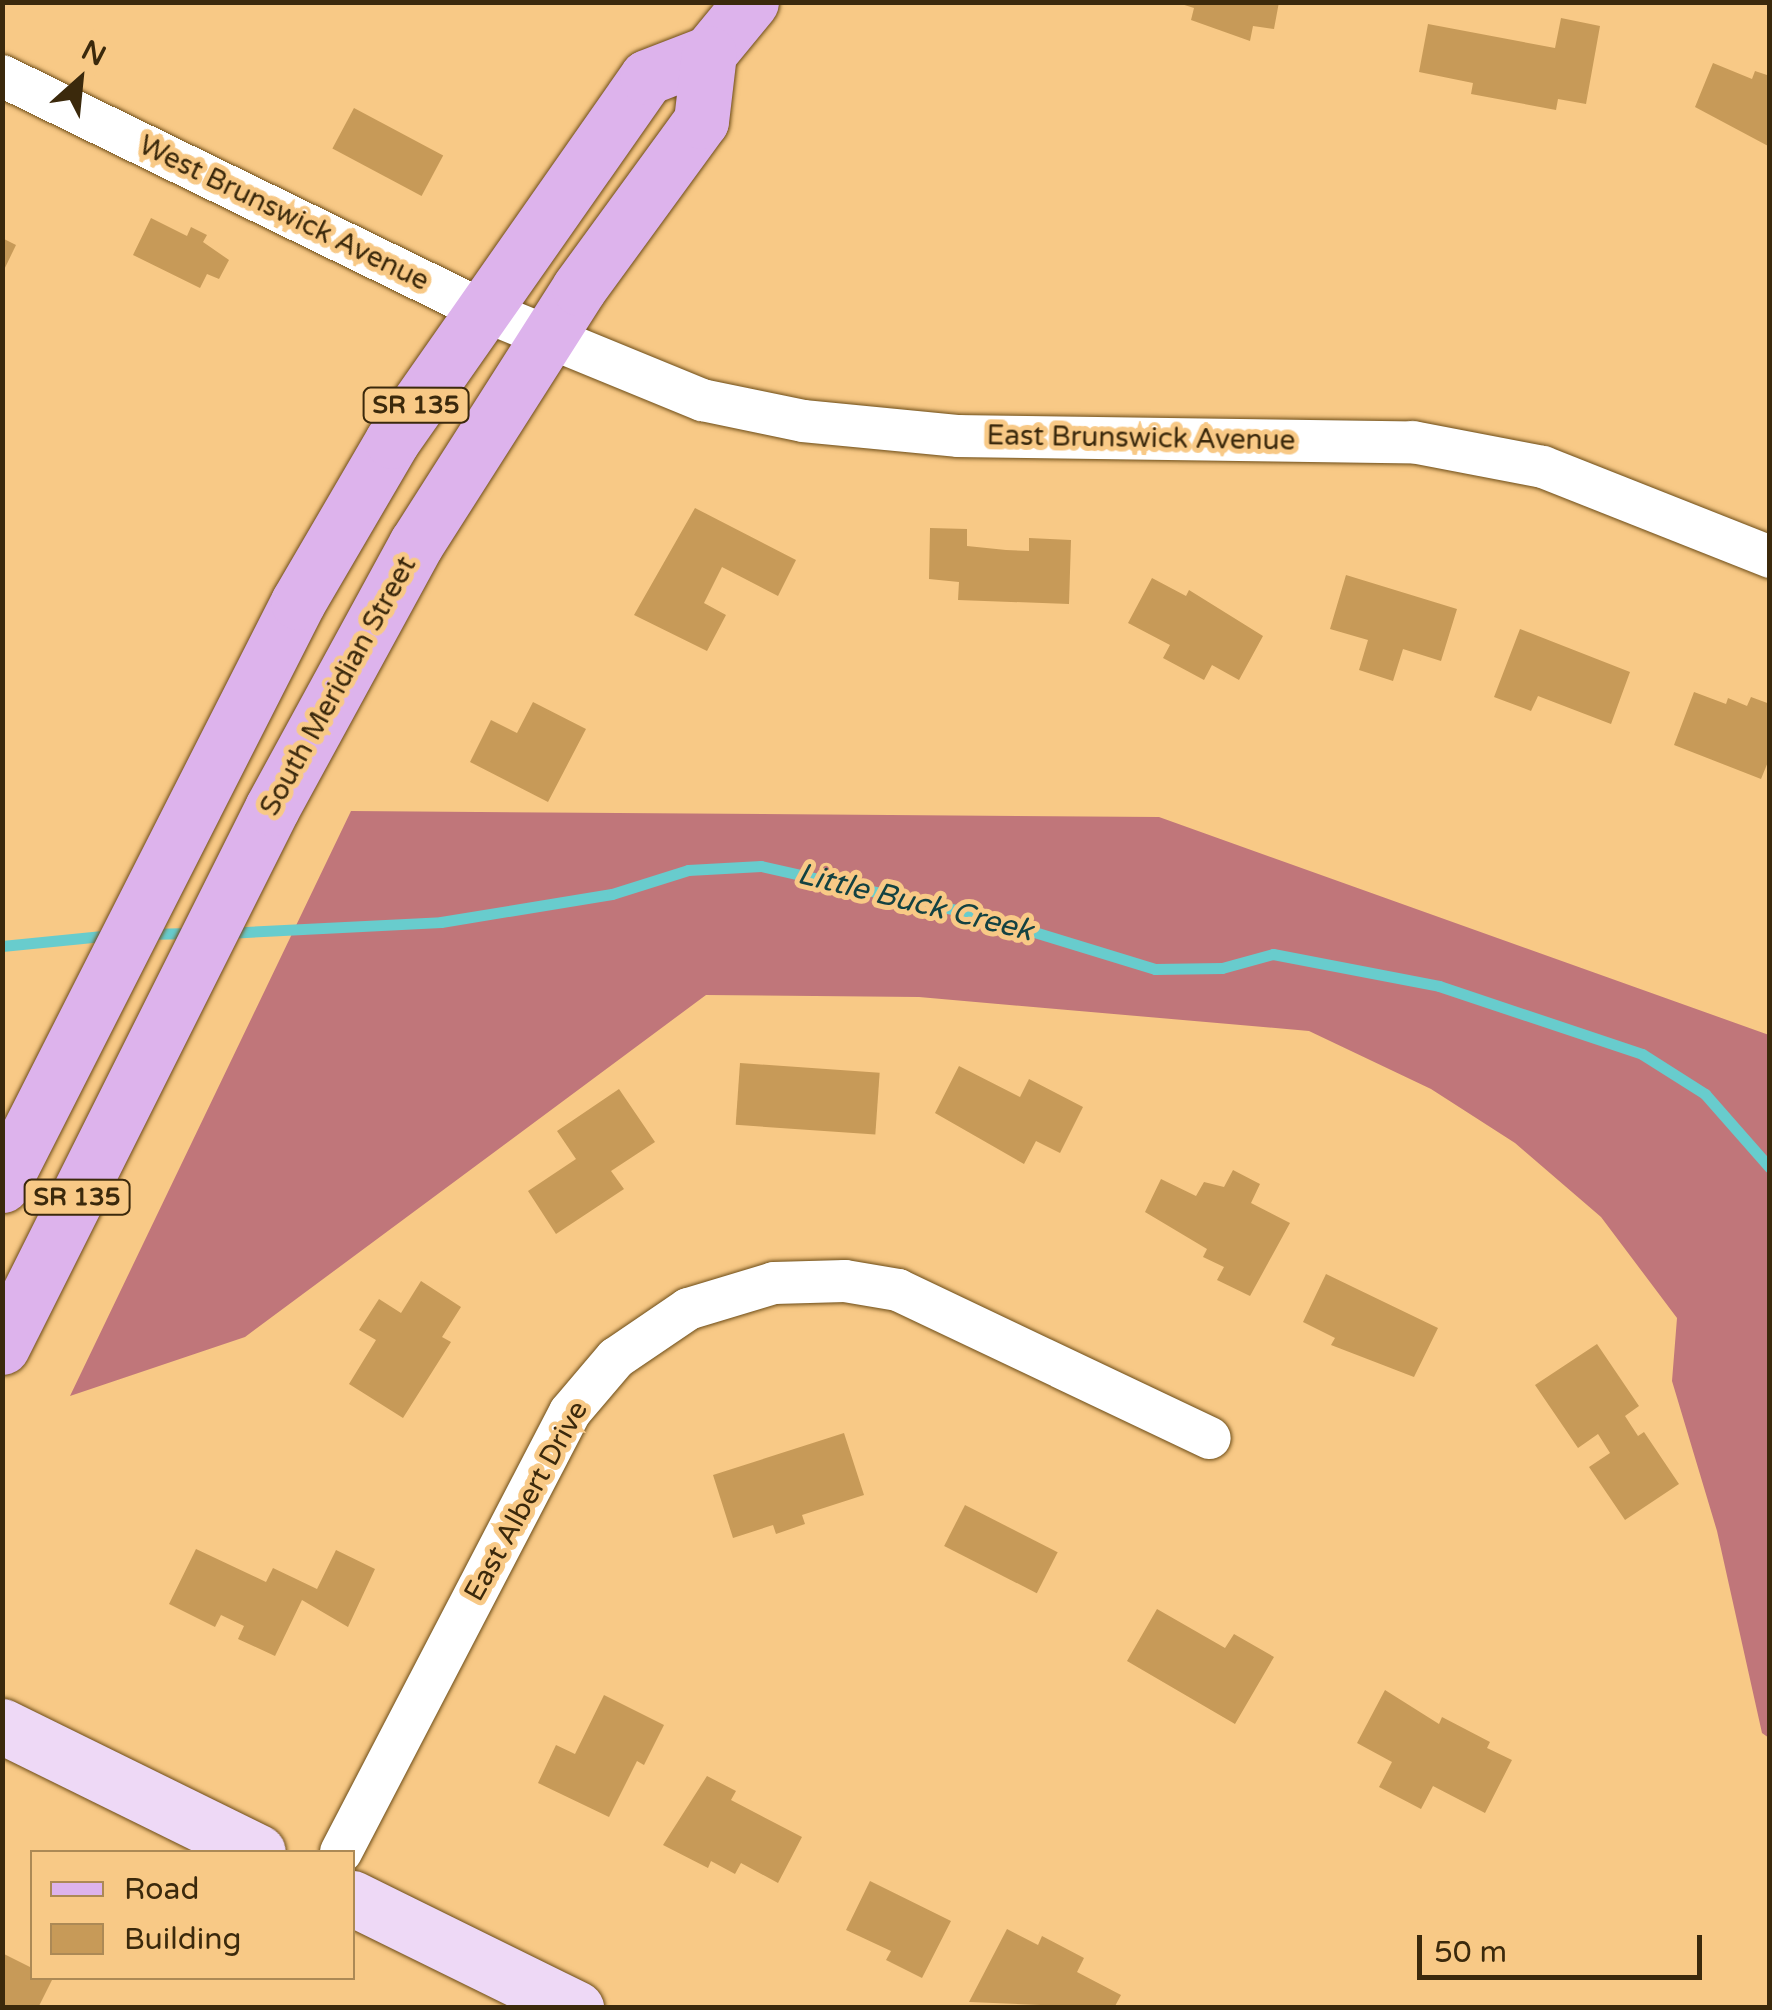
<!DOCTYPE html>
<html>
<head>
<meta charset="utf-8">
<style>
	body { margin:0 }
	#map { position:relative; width:1772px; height:2010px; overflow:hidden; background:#f8c986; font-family:"Varela Round",sans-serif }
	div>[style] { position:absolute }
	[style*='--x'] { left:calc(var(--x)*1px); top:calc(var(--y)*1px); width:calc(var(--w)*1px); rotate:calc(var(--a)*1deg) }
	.forest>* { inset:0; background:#c0767a }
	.stream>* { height:11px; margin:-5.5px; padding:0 5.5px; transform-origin:5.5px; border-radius:5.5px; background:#68cccd }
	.building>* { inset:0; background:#c79a58; transform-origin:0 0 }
	.roads { filter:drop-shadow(0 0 2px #6c4c17) drop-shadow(0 0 2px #6c4c17) }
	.minor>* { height:42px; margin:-21px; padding:0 21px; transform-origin:21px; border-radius:21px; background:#fff }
	.secondary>* { height:55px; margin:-27.5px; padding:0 27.5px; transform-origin:27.5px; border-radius:27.5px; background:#eed9f6 }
	.primary>* { height:55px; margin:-27.5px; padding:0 27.5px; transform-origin:27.5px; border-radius:27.5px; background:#ddb3ec }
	span { translate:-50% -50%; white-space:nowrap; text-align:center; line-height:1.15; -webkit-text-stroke:10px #f8c986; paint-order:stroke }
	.shield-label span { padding:2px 8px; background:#f8c986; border:2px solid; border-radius:8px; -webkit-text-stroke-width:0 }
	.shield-label { font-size:25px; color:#3b290c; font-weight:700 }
	.street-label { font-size:28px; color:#3b290c }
	.water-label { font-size:30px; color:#134242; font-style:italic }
	.frame { position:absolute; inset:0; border:5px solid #3b290c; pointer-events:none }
	.legend { position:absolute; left:30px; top:1850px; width:325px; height:130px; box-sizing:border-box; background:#f8c986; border:2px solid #ac8955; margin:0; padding:12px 18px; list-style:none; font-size:30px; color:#3b290c }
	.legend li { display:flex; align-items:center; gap:20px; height:50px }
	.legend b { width:50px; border:2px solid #ac8955 }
	.north { position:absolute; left:30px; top:30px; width:100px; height:100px; -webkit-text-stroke:8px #f8c986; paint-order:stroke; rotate:27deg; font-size:28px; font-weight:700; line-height:40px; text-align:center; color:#3b290c }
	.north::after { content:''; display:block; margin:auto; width:35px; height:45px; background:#3b290c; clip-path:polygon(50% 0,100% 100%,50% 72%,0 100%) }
	.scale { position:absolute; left:1417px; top:1935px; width:285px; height:45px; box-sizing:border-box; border:5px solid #3b290c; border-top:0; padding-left:12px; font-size:30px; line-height:35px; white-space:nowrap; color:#3b290c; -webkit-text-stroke:8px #f8c986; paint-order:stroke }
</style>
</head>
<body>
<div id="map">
	<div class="forest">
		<i style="clip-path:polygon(351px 811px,1159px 817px,1769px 1035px,1769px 1738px,1762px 1733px,1717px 1531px,1672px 1381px,1677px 1318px,1601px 1217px,1515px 1143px,1431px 1089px,1309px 1031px,919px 997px,706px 995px,245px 1337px,70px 1396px)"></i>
	</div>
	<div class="stream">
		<i style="--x:226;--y:933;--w:215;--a:-2.9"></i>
		<i style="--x:441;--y:922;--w:173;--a:-9.3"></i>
		<i style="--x:612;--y:894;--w:80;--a:-17.5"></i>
		<i style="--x:688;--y:870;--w:73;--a:-3.1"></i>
		<i style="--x:761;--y:866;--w:227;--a:12.7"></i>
		<i style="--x:982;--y:916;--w:181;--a:17"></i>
		<i style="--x:1155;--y:969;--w:67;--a:-0.9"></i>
		<i style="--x:1222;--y:968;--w:53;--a:-15.4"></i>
		<i style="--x:1273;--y:954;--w:169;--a:10.9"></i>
		<i style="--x:1439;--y:986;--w:214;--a:18.5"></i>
		<i style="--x:1642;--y:1054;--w:75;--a:32.4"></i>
		<i style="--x:1705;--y:1094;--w:98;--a:48.7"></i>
		<i style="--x:146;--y:934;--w:46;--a:-1.2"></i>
		<i style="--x:2;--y:946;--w:111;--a:-5.7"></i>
	</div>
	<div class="building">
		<i style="clip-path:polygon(1175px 2px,1279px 2px,1274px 29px,1253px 26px,1250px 41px,1191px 20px,1194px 8px)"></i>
		<i style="clip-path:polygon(1561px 18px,1600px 26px,1586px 104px,1558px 99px,1556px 110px,1471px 94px,1473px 83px,1419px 72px,1428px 24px,1555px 48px)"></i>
		<i style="clip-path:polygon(1713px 63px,1752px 79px,1755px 71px,1770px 76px,1770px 147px,1695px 107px)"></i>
		<i style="left:354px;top:108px;width:101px;height:46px;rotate:28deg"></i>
		<i style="clip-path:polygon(151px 218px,187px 236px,191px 227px,207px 235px,203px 242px,229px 260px,219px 279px,207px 274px,200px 288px,133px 255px)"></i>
		<i style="clip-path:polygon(2px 238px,16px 245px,2px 274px)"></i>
		<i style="clip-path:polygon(695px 508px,796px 560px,778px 596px,722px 567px,704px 603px,726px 615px,707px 651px,634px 615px)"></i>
		<i style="clip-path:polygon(930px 528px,967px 529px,967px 546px,1006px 550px,1029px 551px,1029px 538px,1071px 540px,1069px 604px,958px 600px,959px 582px,929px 579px)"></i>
		<i style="clip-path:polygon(1346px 575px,1457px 609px,1441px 661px,1403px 649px,1393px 681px,1359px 670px,1368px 640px,1330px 629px)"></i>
		<i style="clip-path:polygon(1152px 578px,1186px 596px,1189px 590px,1263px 636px,1239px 680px,1212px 665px,1204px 680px,1163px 658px,1170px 645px,1128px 623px)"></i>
		<i style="clip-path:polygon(1520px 629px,1630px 672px,1611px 724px,1538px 696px,1531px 711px,1494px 697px)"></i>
		<i style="clip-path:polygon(1694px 692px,1726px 704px,1728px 698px,1747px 706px,1751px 697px,1770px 704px,1770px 757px,1761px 779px,1674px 745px)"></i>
		<i style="clip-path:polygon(533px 702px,586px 729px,548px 802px,470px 762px,491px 720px,517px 733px)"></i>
		<i style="left:740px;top:1063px;width:140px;height:62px;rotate:4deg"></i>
		<i style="clip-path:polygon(959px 1066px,1020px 1097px,1029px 1079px,1083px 1107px,1060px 1153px,1036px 1141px,1024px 1164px,935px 1113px)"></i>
		<i style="clip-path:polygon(619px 1089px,655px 1142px,611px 1171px,624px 1189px,556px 1234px,528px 1191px,576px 1159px,557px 1131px)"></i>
		<i style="clip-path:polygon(1233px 1170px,1260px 1184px,1251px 1203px,1290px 1223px,1250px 1296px,1217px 1280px,1224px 1267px,1203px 1257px,1207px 1249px,1145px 1212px,1161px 1179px,1196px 1196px,1204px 1182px,1224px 1187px)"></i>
		<i style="clip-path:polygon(1326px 1274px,1438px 1328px,1414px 1377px,1331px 1345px,1335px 1338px,1303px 1322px)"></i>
		<i style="clip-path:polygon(421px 1281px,461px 1307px,442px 1337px,451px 1342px,403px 1418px,349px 1384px,376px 1340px,359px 1330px,379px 1299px,401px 1313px)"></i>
		<i style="clip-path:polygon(1597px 1344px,1639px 1406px,1625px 1416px,1638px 1436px,1644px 1432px,1679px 1484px,1625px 1520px,1589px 1467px,1610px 1453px,1598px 1434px,1578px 1448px,1535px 1385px)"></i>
		<i style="clip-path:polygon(844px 1433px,864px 1495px,802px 1515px,805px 1524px,776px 1534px,773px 1525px,733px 1538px,713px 1475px)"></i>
		<i style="left:965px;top:1505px;width:104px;height:46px;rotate:27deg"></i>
		<i style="clip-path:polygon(196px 1549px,266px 1582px,273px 1568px,317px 1589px,336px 1550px,375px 1569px,348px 1627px,302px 1600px,275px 1656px,238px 1639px,244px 1626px,221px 1615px,215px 1627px,169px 1604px)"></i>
		<i style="clip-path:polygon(1157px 1609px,1225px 1648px,1234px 1634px,1274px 1657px,1235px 1724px,1127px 1661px)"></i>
		<i style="clip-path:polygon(1385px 1690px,1439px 1724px,1442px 1717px,1490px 1742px,1487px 1748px,1512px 1760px,1485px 1813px,1433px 1786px,1421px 1809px,1379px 1787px,1392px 1762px,1357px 1743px)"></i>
		<i style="clip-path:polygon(604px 1695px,664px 1725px,644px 1765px,637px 1761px,609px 1817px,538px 1783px,556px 1745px,575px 1754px)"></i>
		<i style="clip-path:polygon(707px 1776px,736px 1791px,731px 1800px,802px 1837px,778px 1883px,741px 1863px,735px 1874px,711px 1861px,708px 1868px,663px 1845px)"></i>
		<i style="clip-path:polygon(870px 1881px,951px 1921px,922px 1978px,886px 1960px,891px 1951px,846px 1930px)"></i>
		<i style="clip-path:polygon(1007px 1929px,1038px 1945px,1042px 1936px,1084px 1958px,1077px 1972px,1121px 1995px,1114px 2008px,969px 2002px)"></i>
		<i style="clip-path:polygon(2px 1953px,32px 1968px,32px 1978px,53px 1978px,38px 2008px,2px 2008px)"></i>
	</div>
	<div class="roads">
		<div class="minor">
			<i style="--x:2;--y:76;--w:532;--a:25.99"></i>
			<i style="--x:480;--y:309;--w:240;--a:22.3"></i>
			<i style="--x:702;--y:400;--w:103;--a:11.7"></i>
			<i style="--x:803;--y:421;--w:157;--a:5.5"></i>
			<i style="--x:959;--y:436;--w:454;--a:0.8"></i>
			<i style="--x:1413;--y:442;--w:132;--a:10.9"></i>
			<i style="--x:1543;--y:467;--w:244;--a:21.6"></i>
			<i style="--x:341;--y:1852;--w:496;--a:-62.5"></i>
			<i style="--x:570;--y:1412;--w:71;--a:-49.6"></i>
			<i style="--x:616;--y:1358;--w:87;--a:-34.2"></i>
			<i style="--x:688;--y:1309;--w:90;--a:-16.8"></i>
			<i style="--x:774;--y:1283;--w:71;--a:-1.6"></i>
			<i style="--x:845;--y:1281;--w:54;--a:9.6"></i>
			<i style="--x:898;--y:1290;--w:345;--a:25.4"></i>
		</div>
		<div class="secondary">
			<i style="--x:2;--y:1726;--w:285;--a:26.2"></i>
			<i style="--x:352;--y:1898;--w:250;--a:26.2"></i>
		</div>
		<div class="primary">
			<i style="--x:2;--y:1185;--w:654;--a:-63.08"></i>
			<i style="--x:298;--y:602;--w:186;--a:-59.7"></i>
			<i style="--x:392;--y:441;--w:444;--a:-55"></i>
			<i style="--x:647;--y:77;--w:66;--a:-21.2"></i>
			<i style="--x:709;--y:53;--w:66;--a:-50.5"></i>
			<i style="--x:2;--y:1347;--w:603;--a:-63.39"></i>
			<i style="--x:272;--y:808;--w:301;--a:-61.4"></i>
			<i style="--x:416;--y:544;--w:303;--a:-57.5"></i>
			<i style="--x:579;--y:288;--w:207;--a:-53.9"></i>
			<i style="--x:701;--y:121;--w:68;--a:-83.3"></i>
		</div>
	</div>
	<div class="shield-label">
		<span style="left:416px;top:405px">SR 135</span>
		<span style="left:77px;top:1197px">SR 135</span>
	</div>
	<div class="street-label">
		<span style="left:284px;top:213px;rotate:26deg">West Brunswick Avenue</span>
		<span style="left:1141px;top:438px;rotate:1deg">East Brunswick Avenue</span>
		<span style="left:338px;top:686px;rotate:-61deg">South Meridian Street</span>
		<span style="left:526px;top:1501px;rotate:-61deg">East Albert Drive</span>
	</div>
	<div class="water-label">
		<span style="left:915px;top:903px;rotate:14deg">Little Buck Creek</span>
	</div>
	<div class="frame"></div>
	<ul class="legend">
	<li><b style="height:12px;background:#ddb3ec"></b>Road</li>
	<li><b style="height:28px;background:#c79a58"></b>Building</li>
	</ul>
	<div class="north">N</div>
	<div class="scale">50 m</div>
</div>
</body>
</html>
